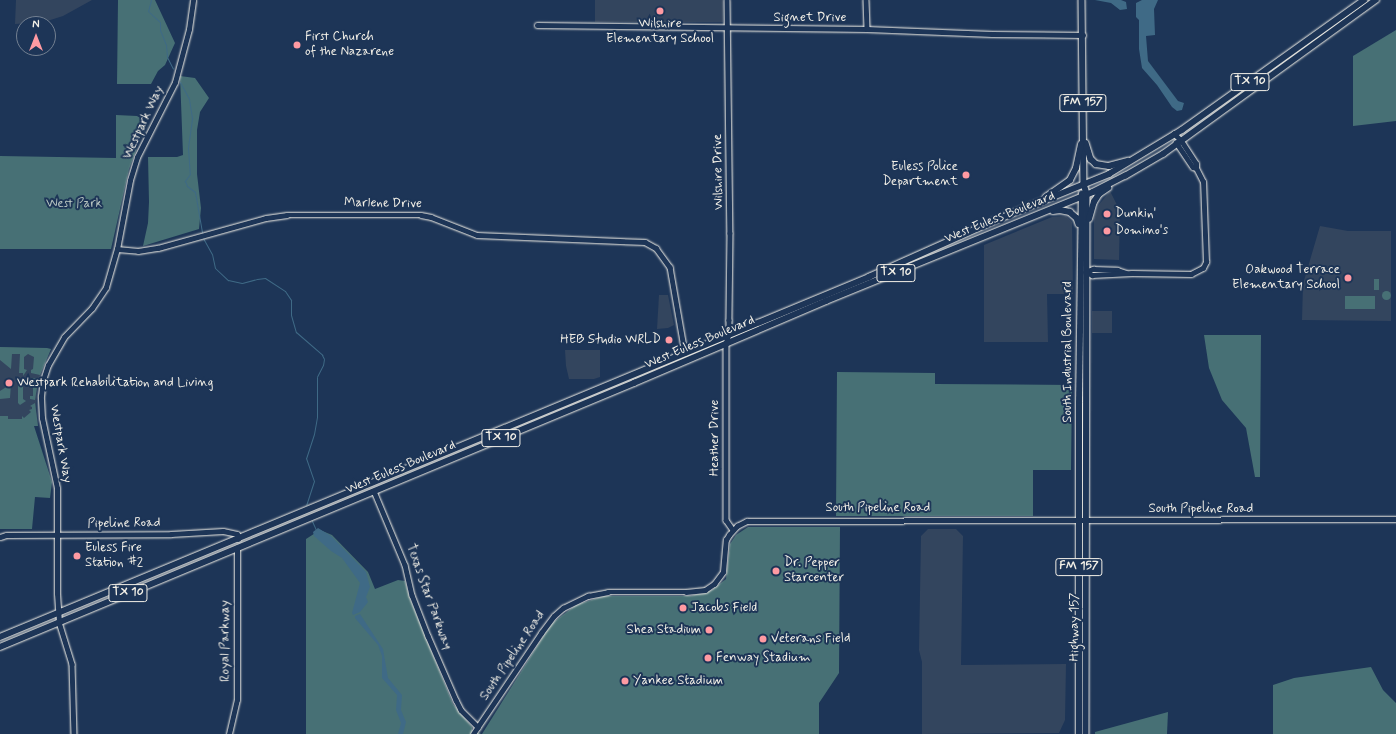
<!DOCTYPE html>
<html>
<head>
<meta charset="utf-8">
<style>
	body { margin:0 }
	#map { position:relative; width:1396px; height:734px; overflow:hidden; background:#1d3557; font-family:Mynerve,sans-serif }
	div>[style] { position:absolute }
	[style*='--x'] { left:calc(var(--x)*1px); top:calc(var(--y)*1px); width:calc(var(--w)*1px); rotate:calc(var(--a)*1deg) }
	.built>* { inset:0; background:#33455e; transform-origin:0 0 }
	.green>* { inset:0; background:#477075; transform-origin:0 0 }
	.round { border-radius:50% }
	.water>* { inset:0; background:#3f6a86 }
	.stream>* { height:1px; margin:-0.5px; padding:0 0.5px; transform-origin:0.5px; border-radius:0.5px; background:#3f6a86 }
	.roads { filter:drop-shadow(0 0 1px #f4f1e8) drop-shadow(0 0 1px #f4f1e8) }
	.tertiary>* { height:4.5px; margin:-2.25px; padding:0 2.25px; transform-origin:2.25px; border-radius:2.25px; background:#1d3557 }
	.secondary>* { height:5px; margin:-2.5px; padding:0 2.5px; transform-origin:2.5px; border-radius:2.5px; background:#1d3557 }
	.primary>* { height:5.5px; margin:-2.75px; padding:0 2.75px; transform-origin:2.75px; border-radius:2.75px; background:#1d3557 }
	.dots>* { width:11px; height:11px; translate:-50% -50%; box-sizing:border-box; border:2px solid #1d3557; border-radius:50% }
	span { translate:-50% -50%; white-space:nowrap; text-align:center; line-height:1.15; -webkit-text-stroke:4px #1d3557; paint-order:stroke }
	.shield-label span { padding:1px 3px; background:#1d3557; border:1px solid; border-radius:3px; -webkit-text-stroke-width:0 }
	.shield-label { font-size:12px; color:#f4f1e8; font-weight:700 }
	.street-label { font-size:13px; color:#f4f1e8 }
	.poi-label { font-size:13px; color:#f4f1e8 }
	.left { translate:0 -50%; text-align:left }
	.right { translate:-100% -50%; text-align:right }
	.park-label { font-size:13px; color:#b7c4c0 }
	.north { position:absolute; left:16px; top:16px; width:40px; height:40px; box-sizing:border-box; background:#1d3557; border:1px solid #738091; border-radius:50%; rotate:0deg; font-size:11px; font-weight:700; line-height:16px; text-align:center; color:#f4f1e8 }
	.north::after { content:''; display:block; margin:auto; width:14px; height:18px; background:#ff9aa2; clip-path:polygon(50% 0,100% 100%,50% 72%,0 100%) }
</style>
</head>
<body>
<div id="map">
	<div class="built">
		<i style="clip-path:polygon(16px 0,92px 0,63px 16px,44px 22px,15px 24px)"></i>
		<i style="left:595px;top:0;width:128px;height:22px"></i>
		<i style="clip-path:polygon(1110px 191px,1120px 211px,1119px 260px,1094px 259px,1094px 218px,1098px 206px)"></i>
		<i style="clip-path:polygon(1066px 216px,1072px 222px,1073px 294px,1047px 294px,1048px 342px,984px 342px,984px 245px,1052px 217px)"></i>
		<i style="clip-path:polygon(1320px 226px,1348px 231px,1391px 231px,1391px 321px,1302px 320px,1303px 284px)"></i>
		<i style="clip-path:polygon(659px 295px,668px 295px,674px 325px,668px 328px,657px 329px)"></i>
		<i style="left:1092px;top:311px;width:20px;height:22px"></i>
		<i style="clip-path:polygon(0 347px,51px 349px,43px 366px,37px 387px,36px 408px,38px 426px,0 424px)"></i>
		<i style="clip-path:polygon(565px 350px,600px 350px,600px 377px,594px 379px,569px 379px,566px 366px)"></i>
		<i style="clip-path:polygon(928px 529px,956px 529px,963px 536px,961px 665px,1066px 664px,1065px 720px,1059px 733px,922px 734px,922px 662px,919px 650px,921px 536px)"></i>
	</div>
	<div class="green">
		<i style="clip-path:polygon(118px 0,155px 0,175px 43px,165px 65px,158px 71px,151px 84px,117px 84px)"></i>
		<i style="clip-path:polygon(1396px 30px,1396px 121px,1353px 126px,1353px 56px)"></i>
		<i style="clip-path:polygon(180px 76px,195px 78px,209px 98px,200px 112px,197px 130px,197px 174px,201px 208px,199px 229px,143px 246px,148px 223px,149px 202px,148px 157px,177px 157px,183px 155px)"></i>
		<i style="clip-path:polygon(116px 115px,137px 116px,147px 122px,148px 125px,140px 140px,129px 169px,111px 249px,0 249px,0 156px,116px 158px)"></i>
		<i style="left:1374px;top:279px;width:5px;height:11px"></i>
		<i class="round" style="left:1381.5px;top:290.5px;width:9px;height:9px"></i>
		<i style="left:1345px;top:296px;width:30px;height:13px"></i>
		<i style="clip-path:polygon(1204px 335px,1261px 335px,1260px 477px,1255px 477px,1246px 428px,1222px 400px,1209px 368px)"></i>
		<i style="clip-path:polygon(0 347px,47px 348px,51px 349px,40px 375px,31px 373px,31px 370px,33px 369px,34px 357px,28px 354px,24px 357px,24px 369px,27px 370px,23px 376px,23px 373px,19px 373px,20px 354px,12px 354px,11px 369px,0 360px)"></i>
		<i style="clip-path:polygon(837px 372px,935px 373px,935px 384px,1072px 385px,1071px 470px,1033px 470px,1033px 516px,836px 516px)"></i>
		<i style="clip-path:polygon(23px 378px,27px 384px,23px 385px,23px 399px,26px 401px,20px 405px,18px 403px,18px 384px,19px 380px,23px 380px)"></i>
		<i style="clip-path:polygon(33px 378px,38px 379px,38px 381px,35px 400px,30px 399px,30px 396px,33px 396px,33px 382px,30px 381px)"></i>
		<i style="clip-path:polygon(11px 384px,10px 398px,0 399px,0 391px)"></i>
		<i style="clip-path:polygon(35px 403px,38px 426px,34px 426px,52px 482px,50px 498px,35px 497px,32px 529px,0 529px,0 416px,8px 416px,8px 419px,22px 419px,22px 416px,24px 418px,31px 412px,29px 410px,32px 409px,32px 407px,30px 406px)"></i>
		<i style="clip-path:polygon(748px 527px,840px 527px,839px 673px,819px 703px,819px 734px,482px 734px,551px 624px,576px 605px,604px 596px,691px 596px,712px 590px,726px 579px,730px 544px,736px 535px)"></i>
		<i style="clip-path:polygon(320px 530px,332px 535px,368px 572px,375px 589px,398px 580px,405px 581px,410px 599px,453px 704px,472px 727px,472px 730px,481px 734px,306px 734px,306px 539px)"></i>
		<i style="clip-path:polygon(1371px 667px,1383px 690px,1396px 703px,1396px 734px,1273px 734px,1273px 685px,1294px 678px)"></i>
		<i style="clip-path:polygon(1168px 712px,1167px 734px,1095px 734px,1095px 732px)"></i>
	</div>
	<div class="water">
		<i style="clip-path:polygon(1095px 0,1121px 0,1126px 2px,1127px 9px,1120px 10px,1111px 3px)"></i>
		<i style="clip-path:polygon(1142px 0,1158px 0,1154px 9px,1155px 35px,1146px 36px,1148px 61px,1178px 101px,1184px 103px,1182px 110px,1177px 111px,1172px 107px,1157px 85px,1142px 68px,1139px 49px,1139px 20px,1136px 17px,1136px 3px)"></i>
		<i style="clip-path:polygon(318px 528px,331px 536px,366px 572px,370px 587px,366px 597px,368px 602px,360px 612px,353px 615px,352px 613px,360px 583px,342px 558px,331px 551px,314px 536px,313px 532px)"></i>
		<i style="clip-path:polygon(360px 614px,383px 649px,388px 678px,402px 695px,401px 710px,406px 722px,403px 734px,398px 734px,401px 723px,396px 710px,397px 695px,382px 678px,382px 656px,378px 645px,355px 618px,355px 616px)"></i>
	</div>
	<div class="stream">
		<i style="--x:151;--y:0;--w:11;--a:105"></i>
		<i style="--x:148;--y:11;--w:16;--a:43"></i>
		<i style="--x:160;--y:22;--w:8;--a:90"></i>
		<i style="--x:160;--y:30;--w:16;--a:68"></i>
		<i style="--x:166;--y:45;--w:12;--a:85"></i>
		<i style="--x:167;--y:57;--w:13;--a:63"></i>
		<i style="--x:180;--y:82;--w:19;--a:62"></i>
		<i style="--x:189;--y:99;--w:20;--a:81"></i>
		<i style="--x:192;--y:119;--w:29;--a:98"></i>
		<i style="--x:188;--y:148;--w:26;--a:86"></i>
		<i style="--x:190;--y:174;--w:9;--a:126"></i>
		<i style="--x:185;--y:181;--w:5;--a:68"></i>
		<i style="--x:187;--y:186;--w:10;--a:37"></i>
		<i style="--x:195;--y:192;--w:41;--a:80.1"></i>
		<i style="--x:203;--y:238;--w:18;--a:61"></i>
		<i style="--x:212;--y:254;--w:14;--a:78"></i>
		<i style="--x:215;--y:268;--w:18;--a:43"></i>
		<i style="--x:228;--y:280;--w:14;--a:12"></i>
		<i style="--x:242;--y:283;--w:16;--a:-15"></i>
		<i style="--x:257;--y:279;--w:8;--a:-7"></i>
		<i style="--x:265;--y:278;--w:24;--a:33"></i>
		<i style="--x:285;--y:291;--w:11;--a:56"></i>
		<i style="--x:291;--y:300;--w:15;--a:90"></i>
		<i style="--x:291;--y:315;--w:18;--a:74"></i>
		<i style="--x:296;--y:332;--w:35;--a:41"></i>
		<i style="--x:322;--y:355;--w:4;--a:63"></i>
		<i style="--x:324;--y:359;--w:6;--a:99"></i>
		<i style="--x:323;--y:365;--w:13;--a:117"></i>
		<i style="--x:317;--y:377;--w:40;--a:90"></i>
		<i style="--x:317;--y:417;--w:17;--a:100"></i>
		<i style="--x:314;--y:434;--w:25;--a:108"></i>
		<i style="--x:306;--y:458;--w:24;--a:71"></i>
		<i style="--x:314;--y:481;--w:25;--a:108"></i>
		<i style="--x:312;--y:521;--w:10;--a:66"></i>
	</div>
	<div class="roads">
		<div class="tertiary">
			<i style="--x:727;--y:0;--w:233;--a:89.3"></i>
			<i style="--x:730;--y:233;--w:87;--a:90.7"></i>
			<i style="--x:729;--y:320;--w:14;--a:90"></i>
			<i style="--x:729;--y:334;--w:10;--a:107"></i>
			<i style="--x:726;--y:344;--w:176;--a:90"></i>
			<i style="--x:726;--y:520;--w:12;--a:55"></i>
			<i style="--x:866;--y:0;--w:29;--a:88"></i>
			<i style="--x:537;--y:25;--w:330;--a:0.7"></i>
			<i style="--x:867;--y:29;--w:125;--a:2.3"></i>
			<i style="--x:992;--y:34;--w:91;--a:0.6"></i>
			<i style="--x:1176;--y:142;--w:30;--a:56"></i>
			<i style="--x:1193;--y:167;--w:3;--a:18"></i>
			<i style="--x:117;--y:249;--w:21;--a:5"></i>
			<i style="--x:138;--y:251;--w:20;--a:-9"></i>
			<i style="--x:158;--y:248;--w:112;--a:-15.5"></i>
			<i style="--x:266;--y:218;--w:21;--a:-8"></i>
			<i style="--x:287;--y:215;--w:134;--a:0"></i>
			<i style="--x:421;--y:215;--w:10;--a:11"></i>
			<i style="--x:431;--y:217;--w:49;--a:21.4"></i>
			<i style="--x:477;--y:235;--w:168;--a:2.4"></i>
			<i style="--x:645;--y:242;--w:13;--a:29"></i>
			<i style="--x:656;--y:248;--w:24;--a:54"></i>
			<i style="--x:670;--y:267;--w:87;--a:80.1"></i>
			<i style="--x:1085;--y:272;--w:9;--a:-21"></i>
			<i style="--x:1093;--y:269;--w:24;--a:2"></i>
			<i style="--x:1117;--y:270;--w:9;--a:18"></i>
			<i style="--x:1087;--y:272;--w:6;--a:31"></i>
			<i style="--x:1092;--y:275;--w:40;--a:-2.9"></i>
			<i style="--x:1132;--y:273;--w:59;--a:1"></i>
			<i style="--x:1191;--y:274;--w:13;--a:-27"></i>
			<i style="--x:1203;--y:268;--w:7;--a:-63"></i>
			<i style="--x:1206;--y:262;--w:80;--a:-92.1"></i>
			<i style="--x:1203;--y:182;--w:16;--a:-117"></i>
			<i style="--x:1196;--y:168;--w:4;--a:-90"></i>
			<i style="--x:1196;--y:164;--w:27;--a:-123"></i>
			<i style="--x:1181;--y:141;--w:10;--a:-135"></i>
			<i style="--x:374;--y:491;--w:80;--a:67.3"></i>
			<i style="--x:405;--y:565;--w:31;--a:77"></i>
			<i style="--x:412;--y:595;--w:44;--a:68.7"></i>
			<i style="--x:428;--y:636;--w:70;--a:66.4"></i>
			<i style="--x:456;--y:700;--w:11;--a:63"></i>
			<i style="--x:461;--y:710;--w:24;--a:45"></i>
			<i style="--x:59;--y:622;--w:44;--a:72.8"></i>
			<i style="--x:72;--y:664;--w:70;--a:88.4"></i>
			<i style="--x:229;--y:734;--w:35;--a:-77"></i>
			<i style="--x:237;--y:700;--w:152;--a:-90"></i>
			<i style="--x:473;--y:734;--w:122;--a:-56"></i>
			<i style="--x:541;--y:633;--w:21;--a:-53"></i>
			<i style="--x:554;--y:616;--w:12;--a:-42"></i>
			<i style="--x:563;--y:608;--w:28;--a:-26"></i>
			<i style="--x:588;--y:596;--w:20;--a:-11"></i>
			<i style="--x:608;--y:592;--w:78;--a:0"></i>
			<i style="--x:686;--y:592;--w:19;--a:-6"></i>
			<i style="--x:705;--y:590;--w:11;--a:-34"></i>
			<i style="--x:714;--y:584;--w:15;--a:-53"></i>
			<i style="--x:723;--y:572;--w:32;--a:-85"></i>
			<i style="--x:726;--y:540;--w:6;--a:-59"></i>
			<i style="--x:729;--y:535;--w:12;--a:-48"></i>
			<i style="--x:737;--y:526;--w:11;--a:-27"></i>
			<i style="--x:747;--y:521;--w:649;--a:-0.18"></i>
		</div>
		<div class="secondary">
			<i style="--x:0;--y:537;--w:6;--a:-18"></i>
			<i style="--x:6;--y:535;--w:165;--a:-0.3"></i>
			<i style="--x:171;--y:534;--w:52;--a:-3.3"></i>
			<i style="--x:223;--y:531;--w:14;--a:12"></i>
			<i style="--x:237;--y:534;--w:5;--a:79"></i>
			<i style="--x:59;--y:622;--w:29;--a:-94"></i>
			<i style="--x:57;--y:593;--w:105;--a:-90"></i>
			<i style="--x:57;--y:488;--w:72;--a:-102.1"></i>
			<i style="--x:42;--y:418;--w:22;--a:-93"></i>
			<i style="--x:41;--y:396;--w:16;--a:-83"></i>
			<i style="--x:43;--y:380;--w:16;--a:-72"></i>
			<i style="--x:48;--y:365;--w:32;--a:-60"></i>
			<i style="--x:64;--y:337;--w:40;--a:-46"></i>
			<i style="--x:92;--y:308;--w:25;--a:-56"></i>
			<i style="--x:106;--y:287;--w:40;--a:-74"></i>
			<i style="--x:117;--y:249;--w:70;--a:-79.3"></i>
			<i style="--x:130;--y:180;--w:24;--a:-73"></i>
			<i style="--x:137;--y:157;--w:84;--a:-63.1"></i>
			<i style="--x:175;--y:82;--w:55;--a:-75.2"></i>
			<i style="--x:189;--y:29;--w:29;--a:-82"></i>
		</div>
		<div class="primary">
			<i style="--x:1082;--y:0;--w:184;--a:89.4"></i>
			<i style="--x:1084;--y:184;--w:10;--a:73"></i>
			<i style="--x:1087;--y:194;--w:540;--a:90.11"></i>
			<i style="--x:1086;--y:143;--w:17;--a:73"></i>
			<i style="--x:1091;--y:159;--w:7;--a:45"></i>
			<i style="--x:1096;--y:164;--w:13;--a:9"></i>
			<i style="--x:1109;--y:166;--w:20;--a:-15"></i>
			<i style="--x:1046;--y:197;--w:29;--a:-35"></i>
			<i style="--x:1070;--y:180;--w:13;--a:-63"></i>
			<i style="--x:1076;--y:168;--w:24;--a:-78"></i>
			<i style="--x:1053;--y:211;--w:7;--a:-8"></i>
			<i style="--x:1060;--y:210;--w:10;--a:11"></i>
			<i style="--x:1070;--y:212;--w:9;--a:41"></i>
			<i style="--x:1077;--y:218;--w:6;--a:72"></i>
			<i style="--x:1089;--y:219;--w:18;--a:-74"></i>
			<i style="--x:1094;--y:202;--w:9;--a:-58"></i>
			<i style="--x:1099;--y:194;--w:11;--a:-34"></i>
			<i style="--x:0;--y:637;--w:941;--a:-22.5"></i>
			<i style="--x:869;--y:277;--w:137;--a:-24.1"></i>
			<i style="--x:994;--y:221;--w:124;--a:-22.2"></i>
			<i style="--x:1109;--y:174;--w:85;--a:-31.1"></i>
			<i style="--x:1182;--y:130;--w:224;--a:-35.5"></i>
			<i style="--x:0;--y:647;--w:687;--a:-22.61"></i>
			<i style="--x:634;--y:383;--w:209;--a:-23.1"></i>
			<i style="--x:826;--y:301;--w:288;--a:-22.2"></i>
			<i style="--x:1093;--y:192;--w:36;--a:-27"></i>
			<i style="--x:1125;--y:176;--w:44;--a:-30.1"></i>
			<i style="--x:1163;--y:154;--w:263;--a:-35.9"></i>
			<i style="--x:1079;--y:734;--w:331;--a:-90"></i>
			<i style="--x:1079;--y:403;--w:209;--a:-89.2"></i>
		</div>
	</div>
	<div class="dots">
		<i style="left:660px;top:11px;background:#ff9aa2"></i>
		<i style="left:297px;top:45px;background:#ff9aa2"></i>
		<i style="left:966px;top:175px;background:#ff9aa2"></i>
		<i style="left:1107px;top:214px;background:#ff9aa2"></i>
		<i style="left:1107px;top:231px;background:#ff9aa2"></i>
		<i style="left:1348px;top:278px;background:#ff9aa2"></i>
		<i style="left:669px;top:340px;background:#ff9aa2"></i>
		<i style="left:9px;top:383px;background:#ff9aa2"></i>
		<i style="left:77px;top:556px;background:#ff9aa2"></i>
		<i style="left:776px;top:571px;background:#ff9aa2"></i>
		<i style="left:683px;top:608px;background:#ff9aa2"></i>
		<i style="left:709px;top:630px;background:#ff9aa2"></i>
		<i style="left:763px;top:639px;background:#ff9aa2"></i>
		<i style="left:708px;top:658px;background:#ff9aa2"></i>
		<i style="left:625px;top:681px;background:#ff9aa2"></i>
	</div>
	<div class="shield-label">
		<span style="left:1250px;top:82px">TX 10</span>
		<span style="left:1083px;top:103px">FM 157</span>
		<span style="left:896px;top:273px">TX 10</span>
		<span style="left:501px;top:438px">TX 10</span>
		<span style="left:1079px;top:567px">FM 157</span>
		<span style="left:128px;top:593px">TX 10</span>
	</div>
	<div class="street-label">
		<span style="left:810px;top:18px">Signet Drive</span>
		<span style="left:144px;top:123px;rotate:-65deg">Westpark Way</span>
		<span style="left:719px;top:172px;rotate:-91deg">Wilshire Drive</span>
		<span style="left:383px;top:204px;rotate:1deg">Marlene Drive</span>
		<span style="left:1000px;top:218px;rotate:-22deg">West Euless Boulevard</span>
		<span style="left:700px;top:343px;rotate:-23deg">West Euless Boulevard</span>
		<span style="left:1068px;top:352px;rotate:-90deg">South Industrial Boulevard</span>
		<span style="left:715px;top:438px;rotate:-90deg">Heather Drive</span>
		<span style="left:60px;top:444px;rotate:80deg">Westpark Way</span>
		<span style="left:401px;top:468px;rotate:-23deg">West Euless Boulevard</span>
		<span style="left:878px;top:508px">South Pipeline Road</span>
		<span style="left:1201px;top:509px">South Pipeline Road</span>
		<span style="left:124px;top:524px;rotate:-1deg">Pipeline Road</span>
		<span style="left:428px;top:597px;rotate:70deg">Texas Star Parkway</span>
		<span style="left:1075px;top:627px;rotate:-90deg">Highway 157</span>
		<span style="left:226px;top:641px;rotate:-90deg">Royal Parkway</span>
		<span style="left:513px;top:656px;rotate:-56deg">South Pipeline Road</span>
	</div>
	<div class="poi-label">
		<span style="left:660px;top:32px">Wilshire<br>Elementary School</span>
		<span class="left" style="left:305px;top:45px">First Church<br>of the Nazarene</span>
		<span class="right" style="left:958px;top:175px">Euless Police<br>Department</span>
		<span class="left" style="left:1115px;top:214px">Dunkin'</span>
		<span class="left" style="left:1115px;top:231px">Domino's</span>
		<span class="right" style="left:1340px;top:278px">Oakwood Terrace<br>Elementary School</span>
		<span class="right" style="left:661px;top:340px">HEB Studio WRLD</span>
		<span class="left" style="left:17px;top:383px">Westpark Rehabilitation and Living</span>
		<span class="left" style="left:85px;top:556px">Euless Fire<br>Station #2</span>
		<span class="left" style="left:784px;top:571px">Dr. Pepper<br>Starcenter</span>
		<span class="left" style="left:691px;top:608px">Jacobs Field</span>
		<span class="right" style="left:701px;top:630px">Shea Stadium</span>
		<span class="left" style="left:771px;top:639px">Veterans Field</span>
		<span class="left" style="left:716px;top:658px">Fenway Stadium</span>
		<span class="left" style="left:633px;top:681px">Yankee Stadium</span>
	</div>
	<div class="park-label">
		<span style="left:74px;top:204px">West Park</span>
	</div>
	<div class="north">N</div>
</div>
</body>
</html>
